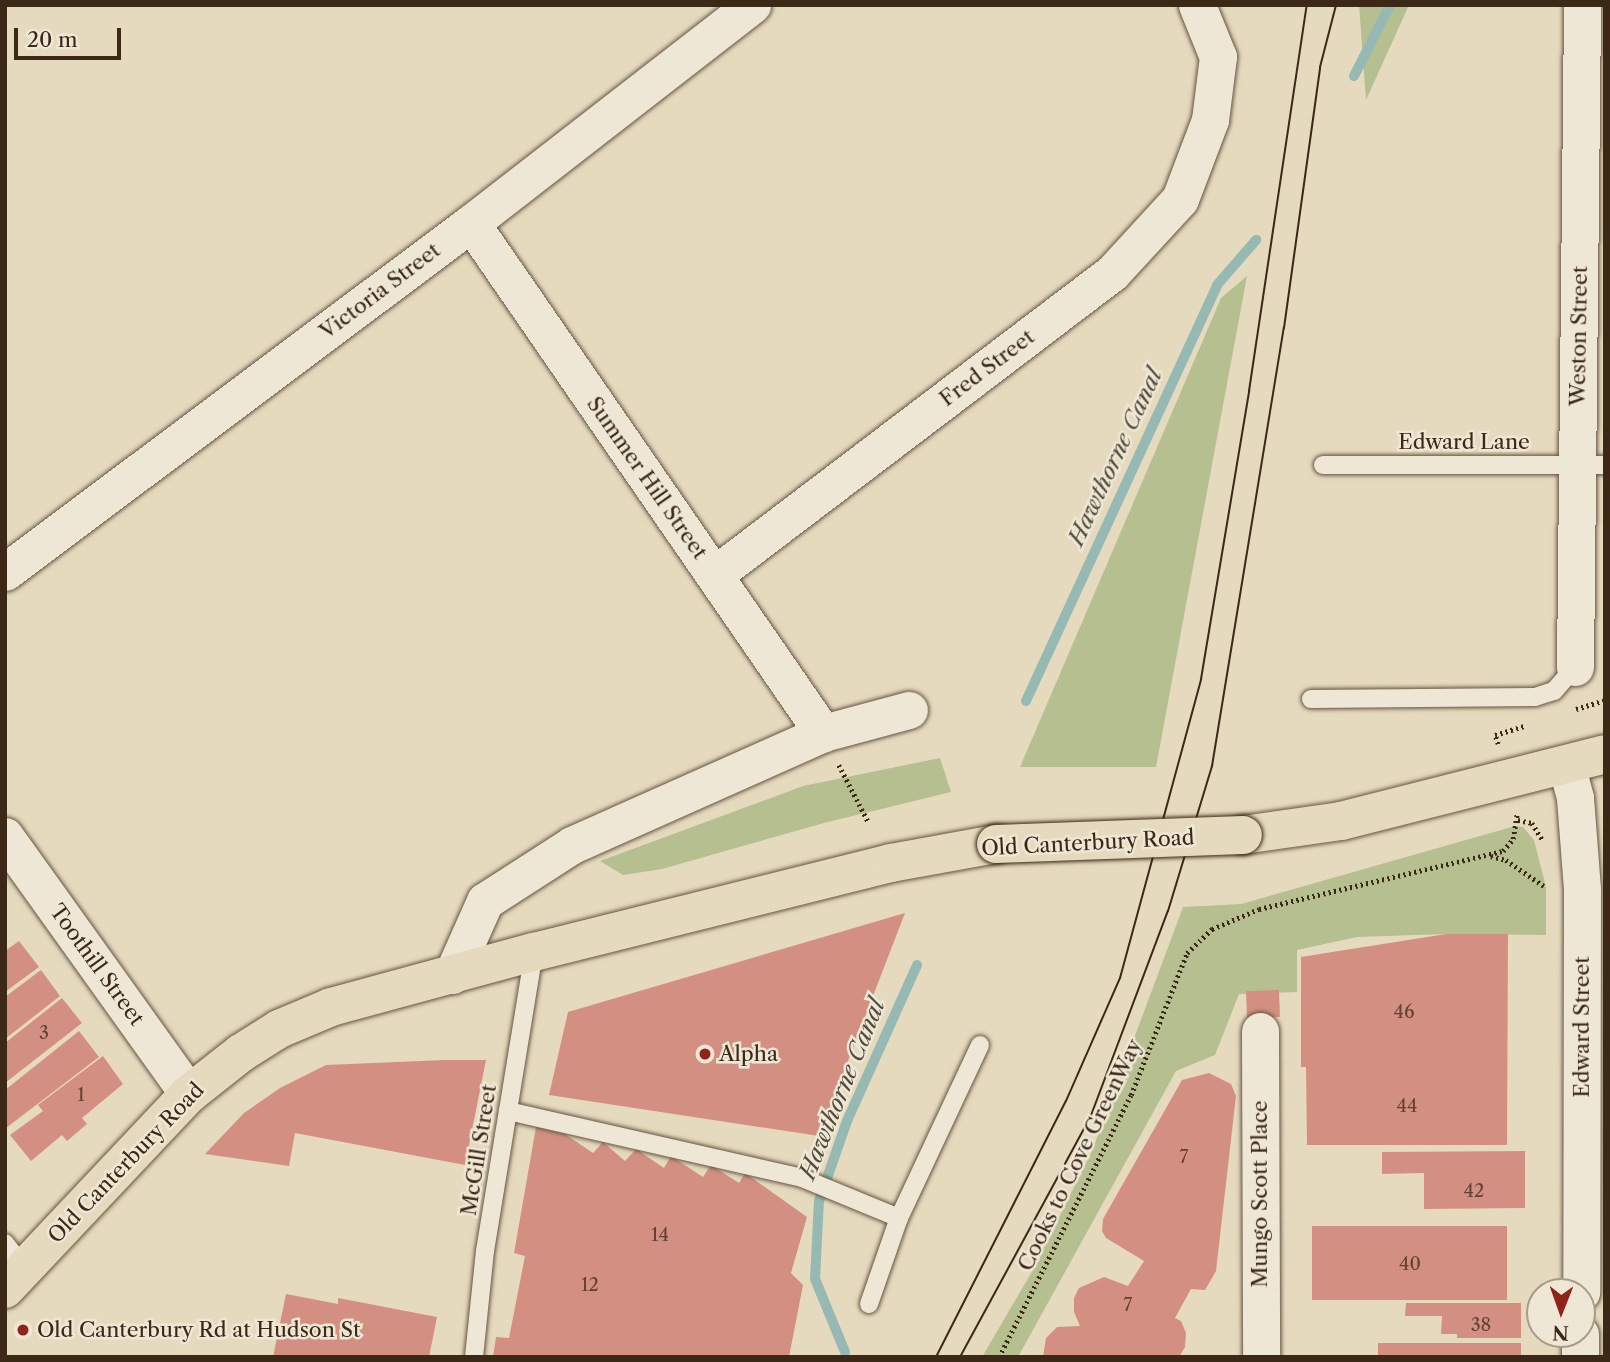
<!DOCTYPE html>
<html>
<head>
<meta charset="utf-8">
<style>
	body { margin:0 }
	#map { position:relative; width:1610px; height:1362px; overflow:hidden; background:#e6dabe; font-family:"Libre Caslon Text",serif }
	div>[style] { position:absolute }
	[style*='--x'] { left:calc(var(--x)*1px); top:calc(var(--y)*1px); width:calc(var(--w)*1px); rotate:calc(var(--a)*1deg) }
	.green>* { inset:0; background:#b6bf90 }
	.stream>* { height:10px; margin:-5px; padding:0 5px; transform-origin:5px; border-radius:5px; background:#96bab3 }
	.building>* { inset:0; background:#d39082; transform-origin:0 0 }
	.path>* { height:4.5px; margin-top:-2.25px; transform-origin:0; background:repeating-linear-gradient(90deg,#3b2817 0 2px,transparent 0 5.5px) }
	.roads { filter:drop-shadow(0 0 2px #665441) drop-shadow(0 0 2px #665441) }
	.service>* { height:18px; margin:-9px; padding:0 9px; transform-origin:9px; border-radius:9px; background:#efe7d5 }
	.minor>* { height:37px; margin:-18.5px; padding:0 18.5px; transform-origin:18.5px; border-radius:18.5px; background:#efe7d5 }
	.secondary>* { height:38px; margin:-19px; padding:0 19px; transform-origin:19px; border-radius:19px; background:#efe7d5 }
	.primary>* { height:38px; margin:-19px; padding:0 19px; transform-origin:19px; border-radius:19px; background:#e6dabe }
	.tram>* { height:2px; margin:-1px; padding:0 1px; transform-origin:1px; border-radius:1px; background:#3b2817 }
	.bridges { filter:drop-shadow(0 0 2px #3b2817) drop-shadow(0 0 2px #3b2817) }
	.primary-bridge>* { height:38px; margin:-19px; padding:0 19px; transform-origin:19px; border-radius:19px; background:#e6dabe }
	.dots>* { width:19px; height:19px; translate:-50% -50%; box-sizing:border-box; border:4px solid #efe7d5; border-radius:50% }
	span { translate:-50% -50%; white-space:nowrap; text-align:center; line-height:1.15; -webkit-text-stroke:5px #efe7d5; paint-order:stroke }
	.number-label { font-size:18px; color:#614232 }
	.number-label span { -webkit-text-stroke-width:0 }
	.street-label { font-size:21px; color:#3b2817 }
	.poi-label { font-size:21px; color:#3b2817 }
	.left { translate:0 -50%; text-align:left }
	.water-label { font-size:23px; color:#524c3e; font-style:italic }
	.frame { position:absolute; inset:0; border:7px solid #3b2817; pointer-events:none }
	.north { position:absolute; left:1526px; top:1278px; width:70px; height:70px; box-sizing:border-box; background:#efe7d5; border:2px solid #a79b89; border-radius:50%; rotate:181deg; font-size:19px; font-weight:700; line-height:28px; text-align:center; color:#3b2817 }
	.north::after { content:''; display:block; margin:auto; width:24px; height:32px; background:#8f2418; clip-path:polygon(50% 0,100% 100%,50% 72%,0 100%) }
	.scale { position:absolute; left:14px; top:28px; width:107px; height:32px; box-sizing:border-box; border:4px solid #3b2817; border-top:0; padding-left:9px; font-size:21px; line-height:24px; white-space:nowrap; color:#3b2817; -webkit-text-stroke:5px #efe7d5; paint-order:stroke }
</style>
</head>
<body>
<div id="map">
	<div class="green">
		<i style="clip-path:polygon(1359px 5px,1409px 5px,1366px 100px)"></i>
		<i style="clip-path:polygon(1247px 276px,1156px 767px,1020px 767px,1221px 298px)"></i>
		<i style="clip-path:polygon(940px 758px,951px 792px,824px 823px,662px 869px,623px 875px,600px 861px,803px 786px)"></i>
		<i style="clip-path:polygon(1515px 826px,1523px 827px,1534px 840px,1546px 887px,1546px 935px,1446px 934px,1357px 937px,1297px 950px,1297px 992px,1239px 994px,1215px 1055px,1176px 1071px,1018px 1357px,982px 1357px,1033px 1270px,1092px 1151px,1183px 907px,1241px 904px)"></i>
	</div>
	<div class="stream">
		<i style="--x:1354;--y:76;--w:80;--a:-63.1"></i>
		<i style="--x:1026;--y:701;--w:458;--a:-65.3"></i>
		<i style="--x:1217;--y:285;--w:60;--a:-49.1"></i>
		<i style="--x:845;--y:1352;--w:79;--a:-112.3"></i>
		<i style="--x:815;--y:1279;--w:78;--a:-87.1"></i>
		<i style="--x:819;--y:1201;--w:85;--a:-70.7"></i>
		<i style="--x:847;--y:1121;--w:171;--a:-65.8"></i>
	</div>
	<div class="building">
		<i style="clip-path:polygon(905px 913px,819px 1136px,549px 1095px,568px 1012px)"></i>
		<i style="clip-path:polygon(1446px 934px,1508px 934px,1507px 1145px,1307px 1145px,1306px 1067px,1301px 1067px,1301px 957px)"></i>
		<i style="clip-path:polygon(19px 941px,39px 967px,5px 992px,5px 951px)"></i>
		<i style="clip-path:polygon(41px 970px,60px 996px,5px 1039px,5px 997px)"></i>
		<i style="left:1279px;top:990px;width:27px;height:33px;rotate:88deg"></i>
		<i style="clip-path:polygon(62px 998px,82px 1023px,5px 1083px,5px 1043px)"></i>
		<i style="clip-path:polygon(79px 1031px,99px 1057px,6px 1128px,5px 1090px)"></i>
		<i style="clip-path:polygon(103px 1056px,123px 1084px,82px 1118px,87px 1124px,67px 1141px,62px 1135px,31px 1161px,10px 1135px,43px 1111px,38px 1105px)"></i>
		<i style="clip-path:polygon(444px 1060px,486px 1060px,465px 1165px,295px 1133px,289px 1166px,205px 1154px,244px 1113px,280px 1088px,326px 1065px)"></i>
		<i style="clip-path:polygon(1209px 1073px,1231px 1084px,1236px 1096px,1216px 1271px,1205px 1290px,1191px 1289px,1175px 1318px,1181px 1321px,1186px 1333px,1185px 1347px,1179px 1357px,1043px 1357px,1046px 1338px,1057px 1327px,1080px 1326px,1074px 1312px,1074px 1298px,1079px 1288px,1104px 1277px,1128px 1286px,1144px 1261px,1106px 1238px,1102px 1231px,1103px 1219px,1182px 1080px)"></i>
		<i style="clip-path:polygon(536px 1127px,565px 1134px,593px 1153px,603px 1142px,625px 1161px,636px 1149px,664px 1168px,671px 1156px,703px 1177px,711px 1165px,739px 1183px,745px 1173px,807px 1217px,791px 1273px,803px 1285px,789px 1357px,493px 1357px,496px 1337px,509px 1338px,525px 1256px,514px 1253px)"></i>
		<i style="clip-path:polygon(1525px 1151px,1525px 1208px,1424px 1209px,1424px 1173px,1382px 1174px,1382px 1152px)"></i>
		<i style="left:1507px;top:1226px;width:74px;height:195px;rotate:90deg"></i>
		<i style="clip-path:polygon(286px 1294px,338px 1304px,338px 1298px,437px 1317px,429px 1357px,273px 1357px)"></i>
		<i style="clip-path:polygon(1406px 1303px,1521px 1303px,1521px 1338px,1457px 1338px,1457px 1334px,1441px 1334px,1442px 1316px,1405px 1316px)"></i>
		<i style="left:1521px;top:1343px;width:14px;height:143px;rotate:90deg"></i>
	</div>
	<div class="path">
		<i style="--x:1576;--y:709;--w:30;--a:-17"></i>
		<i style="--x:1498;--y:744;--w:9;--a:-108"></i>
		<i style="--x:1495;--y:735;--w:30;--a:-17"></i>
		<i style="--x:839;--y:765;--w:65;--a:62.7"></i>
		<i style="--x:1518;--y:820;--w:14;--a:12"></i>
		<i style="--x:1532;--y:823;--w:19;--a:58"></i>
		<i style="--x:1491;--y:856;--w:16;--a:15"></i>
		<i style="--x:1506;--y:860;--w:46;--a:34.4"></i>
		<i style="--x:999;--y:1357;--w:293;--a:-63.3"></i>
		<i style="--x:1131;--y:1095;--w:153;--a:-68.5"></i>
		<i style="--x:1187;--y:953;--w:35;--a:-44"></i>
		<i style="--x:1212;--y:929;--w:51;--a:-23.1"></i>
		<i style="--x:1259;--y:909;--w:251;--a:-13.4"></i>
		<i style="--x:1503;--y:851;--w:16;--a:-50"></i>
		<i style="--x:1513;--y:839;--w:26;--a:-81"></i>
	</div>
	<div class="roads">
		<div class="service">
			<i style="--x:1323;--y:465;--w:282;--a:0"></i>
			<i style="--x:1311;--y:699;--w:224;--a:-0.5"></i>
			<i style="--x:1535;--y:697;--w:20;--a:-18"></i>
			<i style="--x:1554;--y:691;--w:32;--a:-49"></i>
			<i style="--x:508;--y:1111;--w:302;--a:12.8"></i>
			<i style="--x:802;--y:1178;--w:105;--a:22.4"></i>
			<i style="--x:5;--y:1243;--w:31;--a:53"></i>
			<i style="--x:869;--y:1304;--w:91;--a:-70.8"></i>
			<i style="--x:899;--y:1218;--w:191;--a:-64.9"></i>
			<i style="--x:474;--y:1357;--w:107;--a:-84.1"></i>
			<i style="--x:485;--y:1251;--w:303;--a:-80.7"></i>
		</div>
		<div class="minor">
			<i style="--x:471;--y:223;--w:620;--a:55.39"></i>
			<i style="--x:5;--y:572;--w:582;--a:-36.83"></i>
			<i style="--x:471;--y:223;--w:356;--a:-37.8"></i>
			<i style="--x:714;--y:575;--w:500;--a:-37.2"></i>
			<i style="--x:1112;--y:273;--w:100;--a:-47.4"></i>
			<i style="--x:1180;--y:199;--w:85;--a:-69.2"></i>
			<i style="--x:1210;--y:120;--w:64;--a:-82.8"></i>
			<i style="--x:1218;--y:57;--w:56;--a:-112"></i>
			<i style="--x:1575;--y:667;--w:662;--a:-89.39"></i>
			<i style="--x:1566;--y:764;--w:35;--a:75"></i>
			<i style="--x:1575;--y:798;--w:91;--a:85.6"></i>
			<i style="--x:1582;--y:889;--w:403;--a:90.1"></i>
			<i style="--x:452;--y:975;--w:81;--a:-66"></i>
			<i style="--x:485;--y:901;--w:103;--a:-32.8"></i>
			<i style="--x:572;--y:845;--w:275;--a:-24"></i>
			<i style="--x:823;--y:733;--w:89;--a:-15"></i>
			<i style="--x:1260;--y:1031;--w:326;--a:89.8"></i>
			<i style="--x:1580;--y:1357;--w:23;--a:-90"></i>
		</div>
		<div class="secondary">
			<i style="--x:5;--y:837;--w:316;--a:54.4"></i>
		</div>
		<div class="primary">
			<i style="--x:1243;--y:835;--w:99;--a:-8.1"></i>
			<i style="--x:1341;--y:821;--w:272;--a:-14.2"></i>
			<i style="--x:5;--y:1289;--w:268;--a:-46.7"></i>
			<i style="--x:189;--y:1094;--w:66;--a:-38.3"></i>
			<i style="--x:241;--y:1053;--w:45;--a:-32.3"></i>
			<i style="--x:279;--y:1029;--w:56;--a:-22.9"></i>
			<i style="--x:331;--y:1007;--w:210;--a:-15.2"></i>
			<i style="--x:534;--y:952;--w:368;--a:-14"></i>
			<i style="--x:891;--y:863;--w:107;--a:-10.3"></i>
		</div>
	</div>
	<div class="tram">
		<i style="--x:936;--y:1357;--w:287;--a:-63.1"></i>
		<i style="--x:1066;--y:1101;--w:134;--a:-66.3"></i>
		<i style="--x:1120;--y:978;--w:310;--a:-74.8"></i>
		<i style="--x:1201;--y:679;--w:292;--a:-80.5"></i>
		<i style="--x:1249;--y:391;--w:390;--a:-81.5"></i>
		<i style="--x:960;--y:1357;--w:272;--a:-61.5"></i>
		<i style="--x:1090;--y:1118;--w:221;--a:-69.4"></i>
		<i style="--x:1168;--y:911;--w:152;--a:-73.1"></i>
		<i style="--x:1212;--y:766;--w:444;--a:-80.7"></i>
		<i style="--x:1284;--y:328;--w:263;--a:-82.1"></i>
		<i style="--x:1320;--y:67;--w:64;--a:-75.5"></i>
	</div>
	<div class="bridges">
		<div class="primary-bridge">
			<i style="--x:996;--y:844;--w:247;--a:-2.1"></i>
		</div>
	</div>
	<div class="dots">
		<i style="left:705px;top:1054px;background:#8f2418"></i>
		<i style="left:23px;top:1330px;background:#8f2418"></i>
	</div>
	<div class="number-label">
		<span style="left:1404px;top:1012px">46</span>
		<span style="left:44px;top:1033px">3</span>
		<span style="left:81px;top:1095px">1</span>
		<span style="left:1407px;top:1106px">44</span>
		<span style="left:1184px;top:1157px">7</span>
		<span style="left:1474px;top:1191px">42</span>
		<span style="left:660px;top:1235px">14</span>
		<span style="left:1410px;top:1264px">40</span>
		<span style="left:590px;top:1285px">12</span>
		<span style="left:1128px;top:1305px">7</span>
		<span style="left:1481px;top:1325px">38</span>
	</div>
	<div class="street-label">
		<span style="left:380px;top:291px;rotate:-37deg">Victoria Street</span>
		<span style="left:1579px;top:336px;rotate:-89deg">Weston Street</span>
		<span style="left:987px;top:368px;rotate:-37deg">Fred Street</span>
		<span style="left:1464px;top:442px">Edward Lane</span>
		<span style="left:647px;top:478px;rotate:55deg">Summer Hill Street</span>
		<span style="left:1088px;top:843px;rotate:-3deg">Old Canterbury Road</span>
		<span style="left:97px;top:965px;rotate:54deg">Toothill Street</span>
		<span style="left:1582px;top:1027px;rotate:-90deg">Edward Street</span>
		<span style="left:479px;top:1150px;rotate:-81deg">McGill Street</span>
		<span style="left:1080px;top:1155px;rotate:-64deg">Cooks to Cove GreenWay</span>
		<span style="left:126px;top:1163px;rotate:-46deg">Old Canterbury Road</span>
		<span style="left:1260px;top:1194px;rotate:-90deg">Mungo Scott Place</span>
	</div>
	<div class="poi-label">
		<span class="left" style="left:719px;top:1054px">Alpha</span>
		<span class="left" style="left:37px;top:1330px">Old Canterbury Rd at Hudson St</span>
	</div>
	<div class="water-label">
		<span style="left:1115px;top:457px;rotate:-65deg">Hawthorne Canal</span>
		<span style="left:842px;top:1089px;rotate:-68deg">Hawthorne Canal</span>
	</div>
	<div class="frame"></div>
	<div class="north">N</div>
	<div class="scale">20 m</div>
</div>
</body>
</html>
